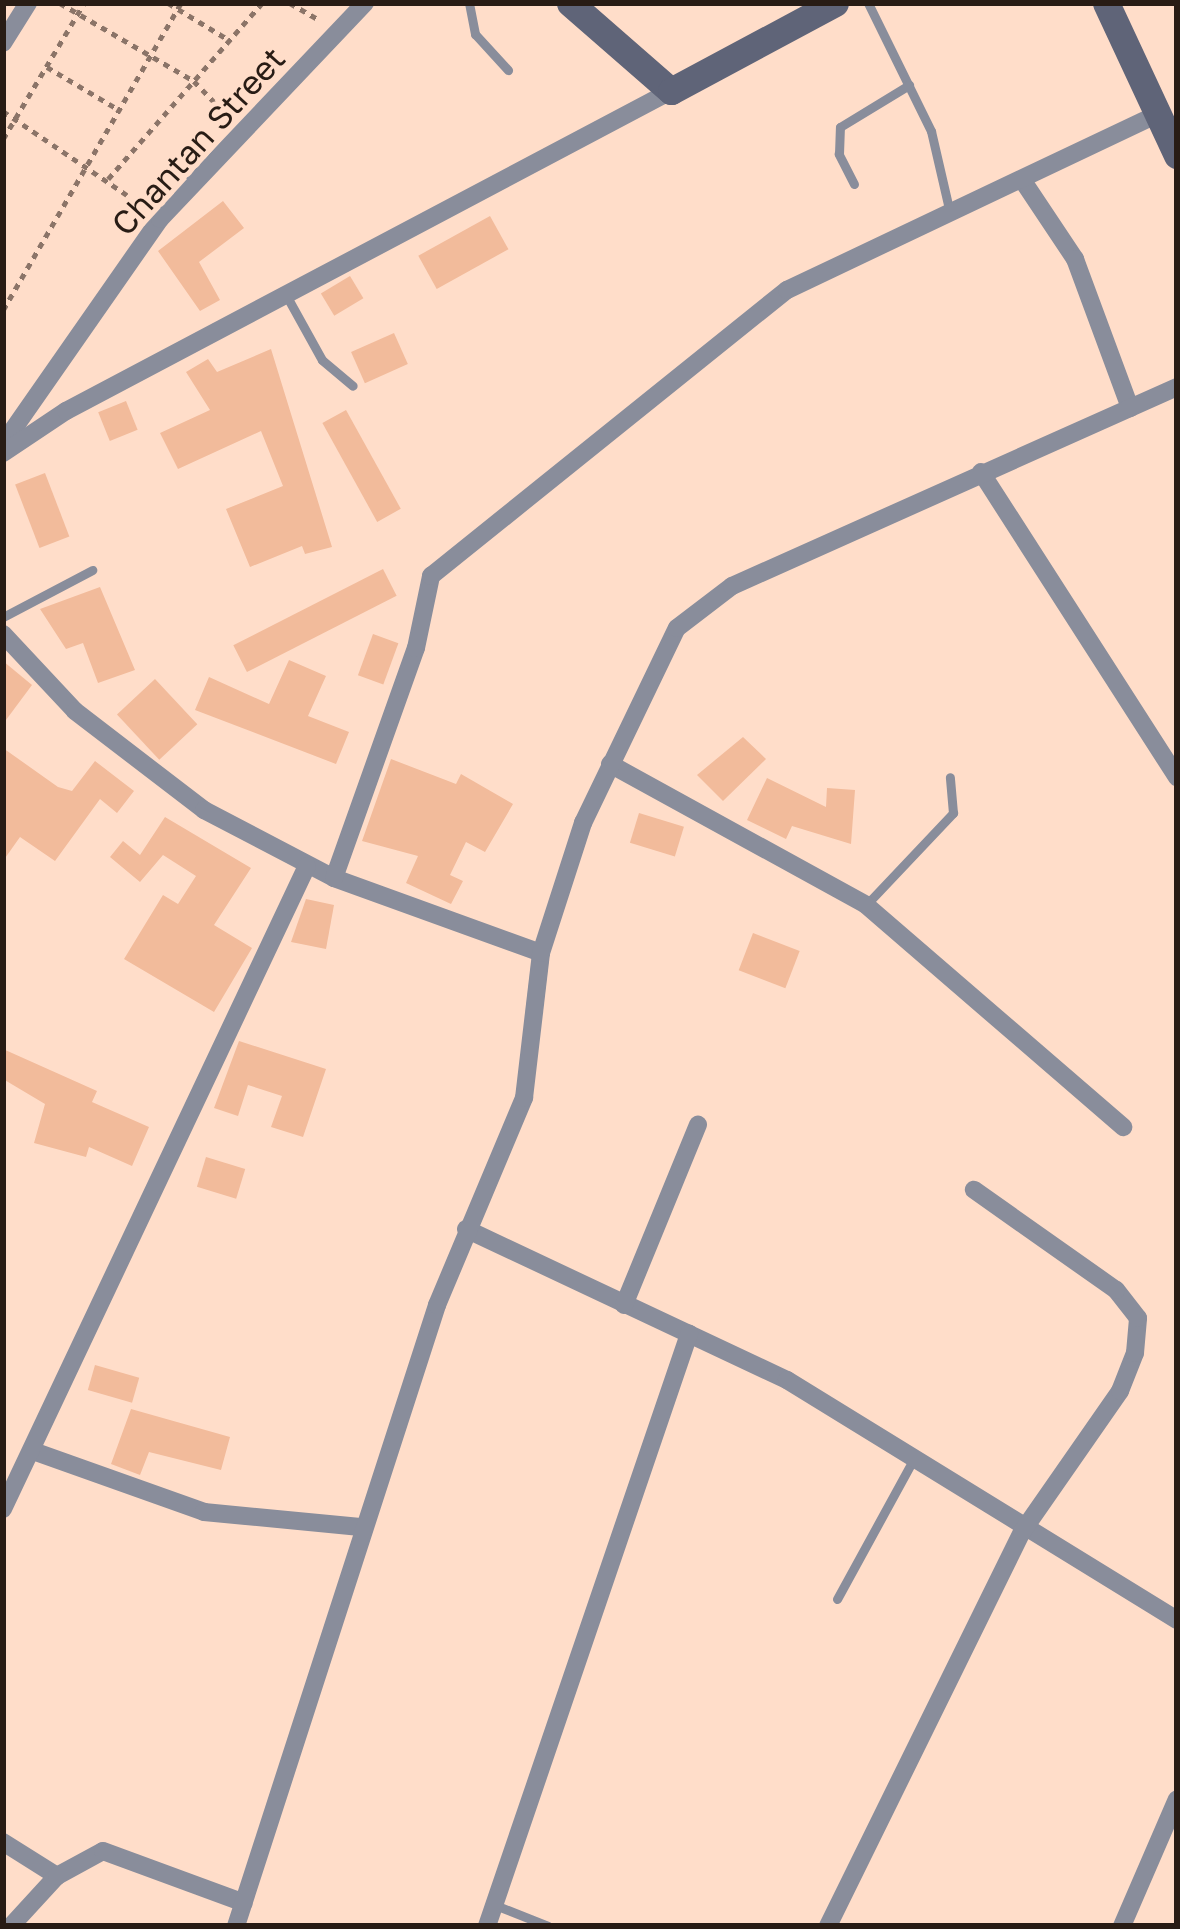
<!DOCTYPE html>
<html>
<head>
<meta charset="utf-8">
<style>
	body { margin:0 }
	#map { position:relative; width:1180px; height:1929px; overflow:hidden; background:#ffddc9; font-family:"Golos Text",sans-serif }
	div>[style] { position:absolute }
	[style*='--x'] { left:calc(var(--x)*1px); top:calc(var(--y)*1px); width:calc(var(--w)*1px); rotate:calc(var(--a)*1deg) }
	.building>* { inset:0; background:#f2bb9b; transform-origin:0 0 }
	.path>* { height:4.5px; margin-top:-2.25px; transform-origin:0; background:repeating-linear-gradient(90deg,#8b7468 0 6px,transparent 0 12px) }
	.lane>* { height:9px; margin:-4.5px; padding:0 4.5px; transform-origin:4.5px; border-radius:4.5px; background:#898d9b }
	.street>* { height:18px; margin:-9px; padding:0 9px; transform-origin:9px; border-radius:9px; background:#898d9b }
	.secondary>* { height:27px; margin:-13.5px; padding:0 13.5px; transform-origin:13.5px; border-radius:13.5px; background:#5f6478 }
	span { translate:-50% -50%; white-space:nowrap; text-align:center; line-height:1.15; -webkit-text-stroke:10px #ffddc9; paint-order:stroke }
	.street-label { font-size:33px; color:#281c15 }
	.frame { position:absolute; inset:0; border:6px solid #281c15; pointer-events:none }
</style>
</head>
<body>
<div id="map">
	<div class="building">
		<i style="clip-path:polygon(223px 201px,244px 228px,199px 262px,220px 300px,200px 311px,158px 251px)"></i>
		<i style="left:490px;top:216px;width:38px;height:82px;rotate:61deg"></i>
		<i style="left:350px;top:276px;width:26px;height:34px;rotate:59deg"></i>
		<i style="left:394px;top:333px;width:34px;height:47px;rotate:66deg"></i>
		<i style="clip-path:polygon(271px 349px,332px 547px,305px 554px,302px 546px,250px 567px,226px 509px,283px 486px,261px 431px,178px 469px,160px 433px,210px 410px,186px 372px,208px 359px,217px 372px)"></i>
		<i style="left:126px;top:401px;width:31px;height:30px;rotate:68deg"></i>
		<i style="left:346px;top:410px;width:113px;height:27px;rotate:61deg"></i>
		<i style="left:45px;top:473px;width:68px;height:32px;rotate:69deg"></i>
		<i style="left:383px;top:569px;width:30px;height:168px;rotate:63deg"></i>
		<i style="clip-path:polygon(100px 587px,135px 670px,98px 683px,83px 643px,66px 649px,40px 609px)"></i>
		<i style="left:373px;top:634px;width:27px;height:44px;rotate:20deg"></i>
		<i style="clip-path:polygon(289px 660px,326px 676px,308px 716px,349px 732px,336px 764px,195px 710px,209px 677px,269px 704px)"></i>
		<i style="clip-path:polygon(3px 661px,32px 685px,3px 724px)"></i>
		<i style="left:155px;top:679px;width:62px;height:52px;rotate:47deg"></i>
		<i style="clip-path:polygon(743px 737px,766px 759px,723px 801px,697px 775px)"></i>
		<i style="clip-path:polygon(3px 748px,58px 787px,72px 791px,95px 761px,134px 791px,117px 813px,100px 799px,55px 861px,20px 837px,3px 861px)"></i>
		<i style="clip-path:polygon(391px 759px,456px 784px,461px 774px,513px 804px,485px 852px,466px 842px,450px 875px,463px 881px,451px 904px,406px 883px,418px 856px,362px 841px)"></i>
		<i style="clip-path:polygon(767px 778px,826px 807px,827px 788px,855px 790px,851px 844px,792px 826px,786px 839px,747px 820px)"></i>
		<i style="left:639px;top:813px;width:47px;height:31px;rotate:17deg"></i>
		<i style="clip-path:polygon(165px 817px,251px 868px,214px 925px,252px 948px,214px 1012px,124px 959px,163px 895px,178px 904px,196px 876px,163px 855px,140px 882px,110px 857px,123px 841px,140px 855px)"></i>
		<i style="clip-path:polygon(306px 899px,334px 905px,326px 949px,291px 942px)"></i>
		<i style="left:753px;top:933px;width:50px;height:40px;rotate:21deg"></i>
		<i style="clip-path:polygon(239px 1041px,326px 1069px,303px 1137px,271px 1127px,282px 1096px,248px 1085px,238px 1116px,214px 1108px)"></i>
		<i style="clip-path:polygon(3px 1049px,97px 1091px,92px 1102px,149px 1127px,132px 1166px,89px 1147px,86px 1157px,34px 1143px,45px 1104px,3px 1079px)"></i>
		<i style="left:206px;top:1157px;width:41px;height:31px;rotate:17deg"></i>
		<i style="left:95px;top:1365px;width:46px;height:26px;rotate:16deg"></i>
		<i style="clip-path:polygon(131px 1409px,230px 1437px,221px 1470px,149px 1452px,140px 1475px,111px 1464px)"></i>
	</div>
	<div class="path">
		<i style="--x:60;--y:3;--w:155;--a:30.2"></i>
		<i style="--x:194;--y:81;--w:53;--a:45.8"></i>
		<i style="--x:168;--y:3;--w:71;--a:31.2"></i>
		<i style="--x:290;--y:3;--w:34;--a:30"></i>
		<i style="--x:47;--y:67;--w:84;--a:30.8"></i>
		<i style="--x:3;--y:111;--w:173;--a:34.1"></i>
		<i style="--x:3;--y:139;--w:158;--a:-59.2"></i>
		<i style="--x:108;--y:179;--w:234;--a:-48.8"></i>
		<i style="--x:3;--y:310;--w:355;--a:-59.9"></i>
	</div>
	<div class="lane">
		<i style="--x:469;--y:3;--w:32;--a:79"></i>
		<i style="--x:475;--y:34;--w:49;--a:47.5"></i>
		<i style="--x:868;--y:3;--w:143;--a:63.8"></i>
		<i style="--x:931;--y:131;--w:84;--a:77"></i>
		<i style="--x:854;--y:184;--w:34;--a:-117"></i>
		<i style="--x:839;--y:154;--w:27;--a:-88"></i>
		<i style="--x:840;--y:127;--w:81;--a:-31.3"></i>
		<i style="--x:286;--y:295;--w:74;--a:61"></i>
		<i style="--x:322;--y:360;--w:40;--a:40"></i>
		<i style="--x:3;--y:617;--w:101;--a:-27.8"></i>
		<i style="--x:866;--y:905;--w:127;--a:-46.6"></i>
		<i style="--x:953;--y:813;--w:36;--a:-95"></i>
		<i style="--x:837;--y:1599;--w:158;--a:-61.3"></i>
		<i style="--x:495;--y:1905;--w:57;--a:21.6"></i>
	</div>
	<div class="street">
		<i style="--x:3;--y:43;--w:47;--a:-58"></i>
		<i style="--x:1023;--y:181;--w:94;--a:56.3"></i>
		<i style="--x:1075;--y:259;--w:159;--a:69.7"></i>
		<i style="--x:3;--y:444;--w:274;--a:-55.1"></i>
		<i style="--x:160;--y:219;--w:298;--a:-46.5"></i>
		<i style="--x:3;--y:453;--w:76;--a:-33.7"></i>
		<i style="--x:66;--y:411;--w:684;--a:-27.88"></i>
		<i style="--x:981;--y:472;--w:363;--a:57.3"></i>
		<i style="--x:3;--y:634;--w:105;--a:46.9"></i>
		<i style="--x:75;--y:711;--w:163;--a:37.5"></i>
		<i style="--x:204;--y:810;--w:147;--a:27.6"></i>
		<i style="--x:334;--y:878;--w:220;--a:19.9"></i>
		<i style="--x:610;--y:764;--w:292;--a:28.8"></i>
		<i style="--x:866;--y:905;--w:340;--a:40.8"></i>
		<i style="--x:334;--y:878;--w:244;--a:-70.4"></i>
		<i style="--x:416;--y:648;--w:74;--a:-78.2"></i>
		<i style="--x:431;--y:576;--w:457;--a:-38.8"></i>
		<i style="--x:787;--y:290;--w:412;--a:-25.4"></i>
		<i style="--x:466;--y:1229;--w:355;--a:25.2"></i>
		<i style="--x:787;--y:1380;--w:458;--a:31.6"></i>
		<i style="--x:624;--y:1305;--w:195;--a:-67.7"></i>
		<i style="--x:33;--y:1451;--w:182;--a:19.6"></i>
		<i style="--x:204;--y:1512;--w:157;--a:5.5"></i>
		<i style="--x:3;--y:1509;--w:711;--a:-64.7"></i>
		<i style="--x:3;--y:1842;--w:64;--a:32.2"></i>
		<i style="--x:11;--y:1926;--w:68;--a:-47.4"></i>
		<i style="--x:57;--y:1876;--w:52;--a:-28.5"></i>
		<i style="--x:103;--y:1851;--w:150;--a:20.2"></i>
		<i style="--x:236;--y:1926;--w:653;--a:-72.06"></i>
		<i style="--x:437;--y:1305;--w:225;--a:-67.2"></i>
		<i style="--x:524;--y:1098;--w:146;--a:-83.3"></i>
		<i style="--x:541;--y:953;--w:137;--a:-72.1"></i>
		<i style="--x:583;--y:823;--w:216;--a:-64.3"></i>
		<i style="--x:677;--y:628;--w:69;--a:-37.4"></i>
		<i style="--x:732;--y:586;--w:487;--a:-24.1"></i>
		<i style="--x:487;--y:1926;--w:626;--a:-71.16"></i>
		<i style="--x:828;--y:1926;--w:439;--a:-63.8"></i>
		<i style="--x:1022;--y:1532;--w:172;--a:-55.2"></i>
		<i style="--x:1120;--y:1391;--w:41;--a:-68.5"></i>
		<i style="--x:1135;--y:1353;--w:35;--a:-85"></i>
		<i style="--x:1138;--y:1318;--w:36;--a:-128"></i>
		<i style="--x:1116;--y:1290;--w:174;--a:-144.8"></i>
		<i style="--x:1122;--y:1926;--w:138;--a:-66.6"></i>
	</div>
	<div class="secondary">
		<i style="--x:570;--y:3;--w:134;--a:41.1"></i>
		<i style="--x:671;--y:91;--w:186;--a:-28.2"></i>
		<i style="--x:1106;--y:3;--w:168;--a:65"></i>
	</div>
	<div class="street-label">
		<span style="left:198px;top:141px;rotate:-48deg">Chantan Street</span>
	</div>
	<div class="frame"></div>
</div>
</body>
</html>
